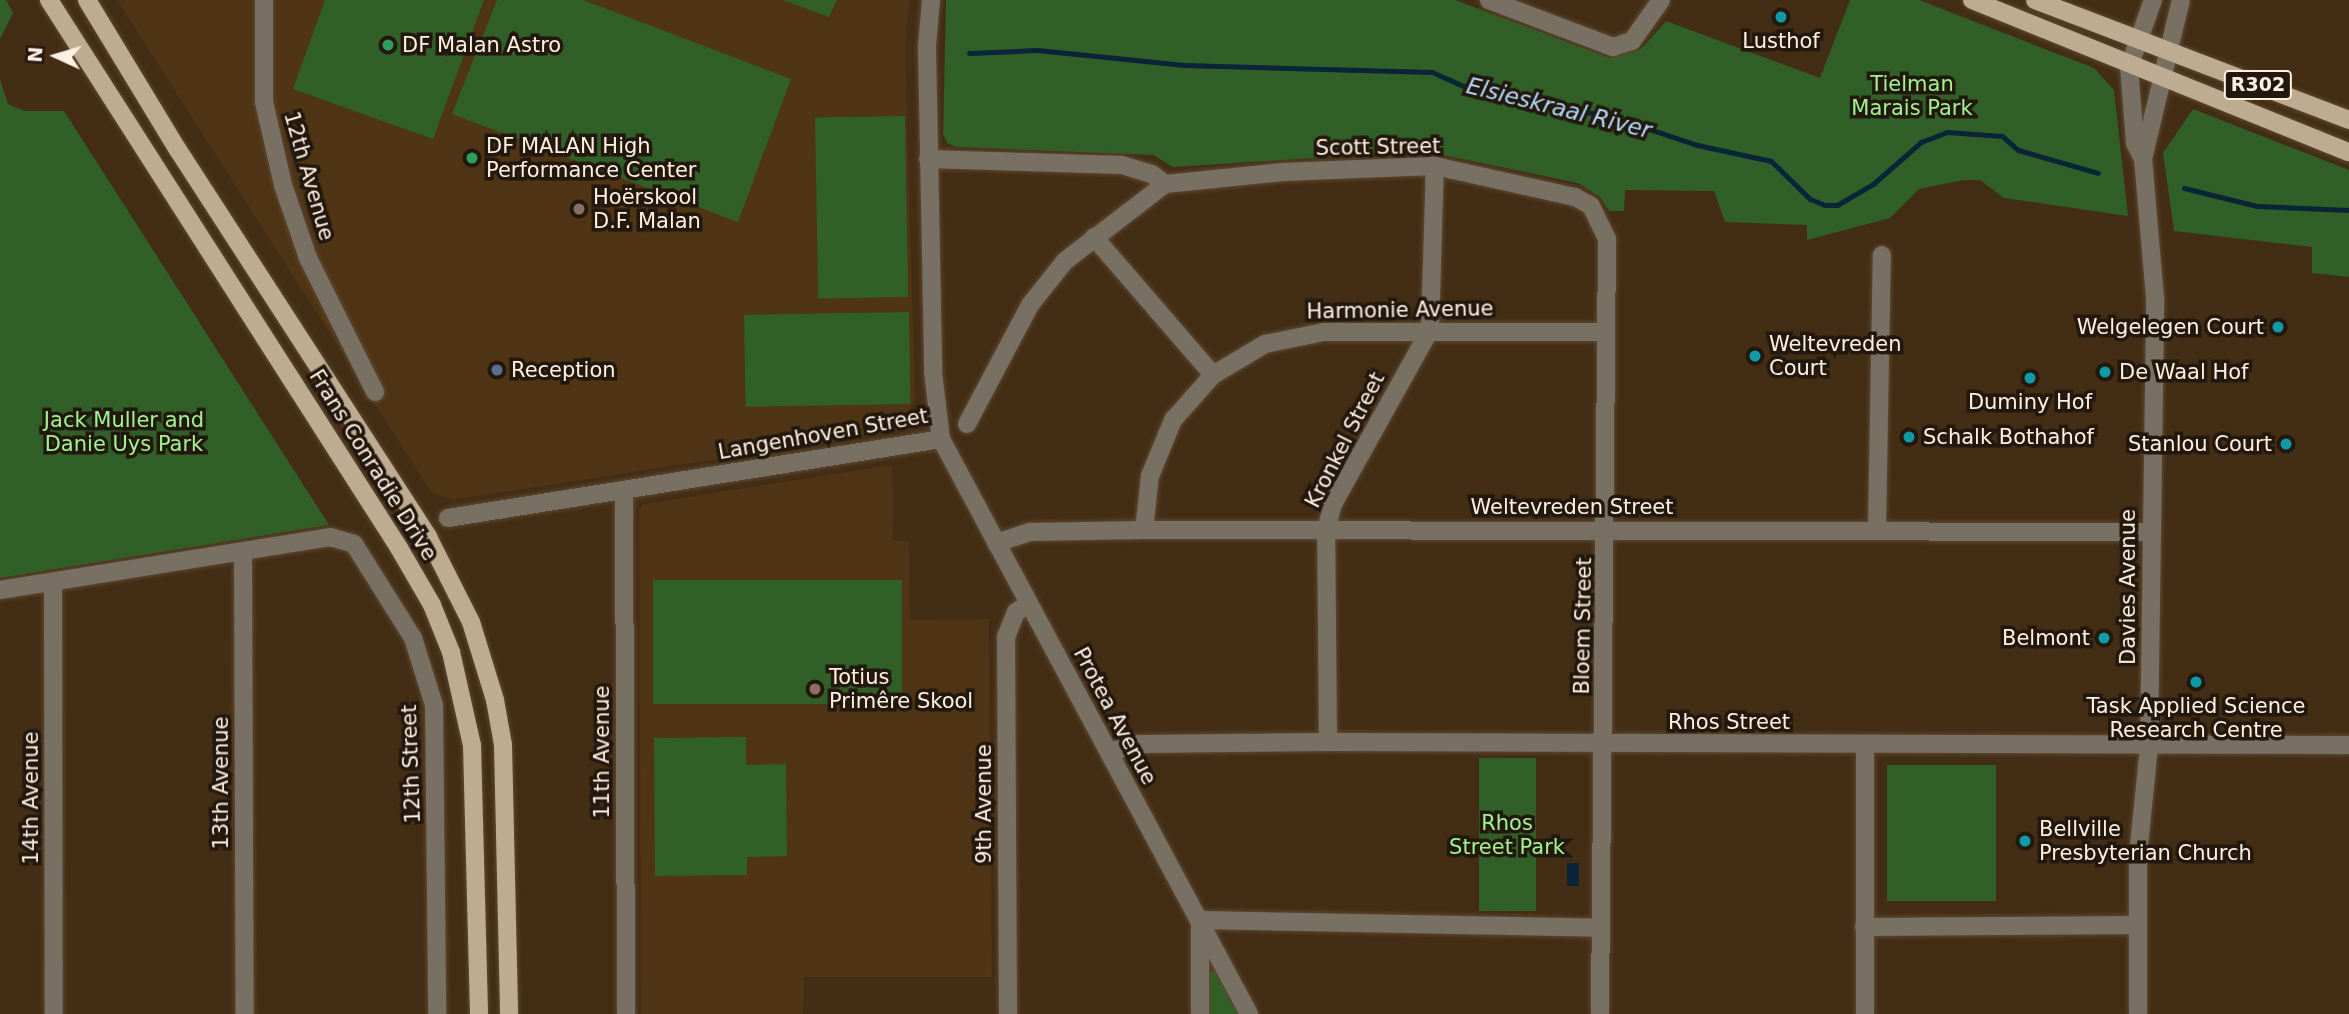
<!DOCTYPE html>
<html>
<head>
<meta charset="utf-8">
<style>
	body { margin:0 }
	#map { position:relative; width:2349px; height:1014px; overflow:hidden; background:#432d15; font-family:"DejaVu Sans",sans-serif }
	div>[style] { position:absolute }
	[style*='--x'] { left:calc(var(--x)*1px); top:calc(var(--y)*1px); width:calc(var(--w)*1px); rotate:calc(var(--a)*1deg) }
	.built>* { inset:0; background:#4f3415 }
	.green>* { inset:0; background:#306027; transform-origin:0 0 }
	.water>* { inset:0; background:#0a2438; transform-origin:0 0 }
	.stream>* { height:5px; margin:-2.5px; padding:0 2.5px; transform-origin:2.5px; border-radius:2.5px; background:#0a2438 }
	.roads { filter:drop-shadow(0 0 2px #5d4832) drop-shadow(0 0 2px #5d4832) }
	.minor>* { height:18px; margin:-9px; padding:0 9px; transform-origin:9px; border-radius:9px; background:#787063 }
	.major>* { height:18px; margin:-9px; padding:0 9px; transform-origin:9px; border-radius:9px; background:#bdac91 }
	.dots>* { width:19px; height:19px; translate:-50% -50%; box-sizing:border-box; border:4px solid #22180e; border-radius:50% }
	span { translate:-50% -50%; white-space:nowrap; text-align:center; line-height:1.15; -webkit-text-stroke:7px #22180e; paint-order:stroke }
	.shield-label span { padding:2px 5px; background:#22180e; border:2px solid; border-radius:5px; -webkit-text-stroke-width:0 }
	.shield-label { font-size:19px; color:#fff1e2; font-weight:700 }
	.poi-label { font-size:21px; color:#fff1e2 }
	.left { translate:0 -50%; text-align:left }
	.right { translate:-100% -50%; text-align:right }
	.park-label { font-size:21px; color:#a0f490 }
	.street-label { font-size:21px; color:#fff1e2 }
	.water-label { font-size:23px; color:#b1d6f8; font-style:italic }
	.north { position:absolute; left:21px; top:21px; width:70px; height:70px; -webkit-text-stroke:5px #22180e; paint-order:stroke; rotate:274deg; font-size:19px; font-weight:700; line-height:28px; text-align:center; color:#fff1e2 }
	.north::after { content:''; display:block; margin:auto; width:24px; height:32px; background:#fff1e2; clip-path:polygon(50% 0,100% 100%,50% 72%,0 100%) }
</style>
</head>
<body>
<div id="map">
	<div class="built">
		<i style="clip-path:polygon(117px 0,909px 0,905px 46px,915px 399px,900px 431px,452px 500px,431px 492px)"></i>
		<i style="clip-path:polygon(892px 465px,893px 540px,909px 541px,910px 620px,989px 619px,992px 977px,804px 977px,803px 1014px,641px 1014px,639px 509px,643px 504px)"></i>
	</div>
	<div class="green">
		<i style="clip-path:polygon(0 0,6px 0,13px 13px,0 39px)"></i>
		<i style="clip-path:polygon(325px 0,484px 0,433px 139px,293px 89px)"></i>
		<i style="clip-path:polygon(497px 0,583px 0,791px 79px,738px 222px,452px 114px)"></i>
		<i style="clip-path:polygon(783px 0,837px 0,829px 17px)"></i>
		<i style="clip-path:polygon(946px 0,1455px 0,1610px 58px,1641px 49px,1666px 21px,1820px 78px,1850px 0,1919px 0,2094px 68px,2114px 90px,2128px 216px,2004px 198px,1980px 180px,1964px 180px,1919px 189px,1890px 218px,1807px 240px,1807px 225px,1725px 222px,1714px 191px,1625px 190px,1624px 211px,1609px 211px,1600px 197px,1578px 183px,1424px 151px,1173px 167px,1153px 155px,956px 147px,947px 143px,943px 134px)"></i>
		<i style="clip-path:polygon(0 80px,8px 104px,24px 111px,64px 111px,329px 525px,0 578px)"></i>
		<i style="clip-path:polygon(2193px 109px,2349px 170px,2349px 277px,2312px 273px,2312px 247px,2174px 231px,2163px 153px)"></i>
		<i style="left:905px;top:116px;width:181px;height:90px;rotate:89deg"></i>
		<i style="left:909px;top:312px;width:92px;height:165px;rotate:89deg"></i>
		<i style="left:653px;top:580px;width:249px;height:124px"></i>
		<i style="clip-path:polygon(746px 737px,746px 765px,786px 764px,787px 856px,747px 857px,747px 875px,655px 876px,654px 738px)"></i>
		<i style="left:1536px;top:758px;width:153px;height:57px;rotate:90deg"></i>
		<i style="left:1887px;top:765px;width:109px;height:136px"></i>
		<i style="clip-path:polygon(1214px 969px,1216px 971px,1238px 1014px,1209px 1014px,1209px 974px)"></i>
	</div>
	<div class="water">
		<i style="left:1567px;top:863px;width:12px;height:23px"></i>
	</div>
	<div class="stream">
		<i style="--x:969;--y:53;--w:68;--a:-2.5"></i>
		<i style="--x:1037;--y:50;--w:148;--a:5.8"></i>
		<i style="--x:1184;--y:65;--w:248;--a:1.6"></i>
		<i style="--x:1432;--y:72;--w:42;--a:24.1"></i>
		<i style="--x:1470;--y:89;--w:149;--a:11.2"></i>
		<i style="--x:1616;--y:118;--w:85;--a:18.4"></i>
		<i style="--x:1697;--y:145;--w:76;--a:12.2"></i>
		<i style="--x:1771;--y:161;--w:54;--a:44.3"></i>
		<i style="--x:1810;--y:199;--w:16;--a:22"></i>
		<i style="--x:1825;--y:205;--w:12;--a:0"></i>
		<i style="--x:1837;--y:205;--w:42;--a:-30.3"></i>
		<i style="--x:1873;--y:184;--w:64;--a:-41.2"></i>
		<i style="--x:1921;--y:142;--w:28;--a:-21"></i>
		<i style="--x:1947;--y:132;--w:55;--a:4.2"></i>
		<i style="--x:2002;--y:136;--w:21;--a:41"></i>
		<i style="--x:2018;--y:150;--w:83;--a:16"></i>
		<i style="--x:2184;--y:188;--w:75;--a:13.9"></i>
		<i style="--x:2257;--y:206;--w:92;--a:2.5"></i>
	</div>
	<div class="roads">
		<div class="minor">
			<i style="--x:264;--y:0;--w:102;--a:90"></i>
			<i style="--x:264;--y:102;--w:85;--a:77.1"></i>
			<i style="--x:283;--y:185;--w:77;--a:71.1"></i>
			<i style="--x:308;--y:258;--w:150;--a:63.4"></i>
			<i style="--x:931;--y:0;--w:46;--a:95"></i>
			<i style="--x:927;--y:46;--w:326;--a:88.9"></i>
			<i style="--x:933;--y:372;--w:67;--a:83.2"></i>
			<i style="--x:941;--y:439;--w:652;--a:61.82"></i>
			<i style="--x:1489;--y:0;--w:133;--a:20.8"></i>
			<i style="--x:1613;--y:47;--w:20;--a:-18"></i>
			<i style="--x:1632;--y:41;--w:50;--a:-54.7"></i>
			<i style="--x:928;--y:159;--w:194;--a:1.8"></i>
			<i style="--x:1122;--y:165;--w:31;--a:17"></i>
			<i style="--x:1152;--y:174;--w:16;--a:38"></i>
			<i style="--x:2143;--y:159;--w:18;--a:-117"></i>
			<i style="--x:2135;--y:143;--w:76;--a:-94.5"></i>
			<i style="--x:2129;--y:67;--w:71;--a:-70.3"></i>
			<i style="--x:1094;--y:237;--w:182;--a:49.2"></i>
			<i style="--x:967;--y:424;--w:135;--a:-62.1"></i>
			<i style="--x:1030;--y:305;--w:56;--a:-51.5"></i>
			<i style="--x:1065;--y:261;--w:126;--a:-37.6"></i>
			<i style="--x:1165;--y:184;--w:119;--a:-5.8"></i>
			<i style="--x:1283;--y:172;--w:152;--a:-2.3"></i>
			<i style="--x:1435;--y:166;--w:143;--a:12.5"></i>
			<i style="--x:1575;--y:197;--w:18;--a:29"></i>
			<i style="--x:1591;--y:206;--w:37;--a:64"></i>
			<i style="--x:1607;--y:239;--w:775;--a:90.52"></i>
			<i style="--x:624;--y:490;--w:524;--a:89.78"></i>
			<i style="--x:448;--y:518;--w:499;--a:-9.1"></i>
			<i style="--x:1144;--y:530;--w:54;--a:-83.7"></i>
			<i style="--x:1150;--y:476;--w:61;--a:-67.7"></i>
			<i style="--x:1173;--y:420;--w:60;--a:-48.4"></i>
			<i style="--x:1213;--y:375;--w:61;--a:-30.8"></i>
			<i style="--x:1265;--y:344;--w:60;--a:-11.5"></i>
			<i style="--x:1324;--y:332;--w:282;--a:0"></i>
			<i style="--x:1877;--y:530;--w:275;--a:-89"></i>
			<i style="--x:996;--y:543;--w:36;--a:-18"></i>
			<i style="--x:1030;--y:532;--w:114;--a:-1"></i>
			<i style="--x:1144;--y:530;--w:1006;--a:0.11"></i>
			<i style="--x:243;--y:552;--w:462;--a:89.8"></i>
			<i style="--x:53;--y:582;--w:432;--a:89.9"></i>
			<i style="--x:0;--y:590;--w:334;--a:-9.1"></i>
			<i style="--x:330;--y:537;--w:25;--a:16"></i>
			<i style="--x:354;--y:544;--w:111;--a:57.9"></i>
			<i style="--x:413;--y:638;--w:70;--a:72.6"></i>
			<i style="--x:434;--y:705;--w:309;--a:89.4"></i>
			<i style="--x:1328;--y:742;--w:212;--a:-90.5"></i>
			<i style="--x:1326;--y:530;--w:27;--a:-75"></i>
			<i style="--x:1333;--y:504;--w:199;--a:-60.9"></i>
			<i style="--x:1430;--y:330;--w:164;--a:-88.3"></i>
			<i style="--x:1109;--y:752;--w:31;--a:-15"></i>
			<i style="--x:1139;--y:744;--w:189;--a:-0.6"></i>
			<i style="--x:1328;--y:742;--w:1021;--a:0.17"></i>
			<i style="--x:1864;--y:927;--w:274;--a:-0.4"></i>
			<i style="--x:1008;--y:1014;--w:377;--a:-90.3"></i>
			<i style="--x:1006;--y:637;--w:27;--a:-68"></i>
			<i style="--x:1016;--y:612;--w:15;--a:-32"></i>
			<i style="--x:1200;--y:1014;--w:94;--a:-90"></i>
			<i style="--x:1200;--y:920;--w:401;--a:1.1"></i>
			<i style="--x:1865;--y:1014;--w:269;--a:-90"></i>
			<i style="--x:2138;--y:1014;--w:159;--a:-90"></i>
			<i style="--x:2138;--y:855;--w:110;--a:-84.2"></i>
			<i style="--x:2149;--y:746;--w:448;--a:-89.2"></i>
			<i style="--x:2155;--y:298;--w:140;--a:-94.9"></i>
			<i style="--x:2143;--y:159;--w:163;--a:-76.6"></i>
		</div>
		<div class="major">
			<i style="--x:49;--y:0;--w:650;--a:57.43"></i>
			<i style="--x:399;--y:548;--w:66;--a:59.9"></i>
			<i style="--x:432;--y:605;--w:51;--a:68"></i>
			<i style="--x:451;--y:652;--w:95;--a:77.3"></i>
			<i style="--x:472;--y:745;--w:269;--a:88.5"></i>
			<i style="--x:87;--y:0;--w:175;--a:58.8"></i>
			<i style="--x:178;--y:150;--w:461;--a:57.1"></i>
			<i style="--x:428;--y:537;--w:95;--a:63.2"></i>
			<i style="--x:471;--y:622;--w:82;--a:72.9"></i>
			<i style="--x:495;--y:700;--w:46;--a:79.9"></i>
			<i style="--x:503;--y:745;--w:269;--a:88.7"></i>
			<i style="--x:1972;--y:0;--w:406;--a:22"></i>
			<i style="--x:2035;--y:0;--w:336;--a:20.9"></i>
		</div>
	</div>
	<div class="dots">
		<i style="left:1781px;top:17px;background:#0f9aa8"></i>
		<i style="left:388px;top:45px;background:#2e9e5b"></i>
		<i style="left:472px;top:158px;background:#2e9e5b"></i>
		<i style="left:579px;top:209px;background:#8d6e63"></i>
		<i style="left:2278px;top:327px;background:#0f9aa8"></i>
		<i style="left:1755px;top:356px;background:#0f9aa8"></i>
		<i style="left:497px;top:370px;background:#5c6f8a"></i>
		<i style="left:2105px;top:372px;background:#0f9aa8"></i>
		<i style="left:2030px;top:378px;background:#0f9aa8"></i>
		<i style="left:1909px;top:437px;background:#0f9aa8"></i>
		<i style="left:2286px;top:444px;background:#0f9aa8"></i>
		<i style="left:2104px;top:638px;background:#0f9aa8"></i>
		<i style="left:2196px;top:682px;background:#0f9aa8"></i>
		<i style="left:815px;top:689px;background:#8d6e63"></i>
		<i style="left:2025px;top:841px;background:#0f9aa8"></i>
	</div>
	<div class="shield-label">
		<span style="left:2258px;top:85px">R302</span>
	</div>
	<div class="poi-label">
		<span style="left:1781px;top:41px">Lusthof</span>
		<span class="left" style="left:402px;top:45px">DF Malan Astro</span>
		<span class="left" style="left:486px;top:158px">DF MALAN High<br>Performance Center</span>
		<span class="left" style="left:593px;top:209px">Hoërskool<br>D.F. Malan</span>
		<span class="right" style="left:2264px;top:327px">Welgelegen Court</span>
		<span class="left" style="left:1769px;top:356px">Weltevreden<br>Court</span>
		<span class="left" style="left:511px;top:370px">Reception</span>
		<span class="left" style="left:2119px;top:372px">De Waal Hof</span>
		<span style="left:2030px;top:402px">Duminy Hof</span>
		<span class="left" style="left:1923px;top:437px">Schalk Bothahof</span>
		<span class="right" style="left:2272px;top:444px">Stanlou Court</span>
		<span class="right" style="left:2090px;top:638px">Belmont</span>
		<span class="left" style="left:829px;top:689px">Totius<br>Primêre Skool</span>
		<span style="left:2196px;top:718px">Task Applied Science<br>Research Centre</span>
		<span class="left" style="left:2039px;top:841px">Bellville<br>Presbyterian Church</span>
	</div>
	<div class="park-label">
		<span style="left:1912px;top:96px">Tielman<br>Marais Park</span>
		<span style="left:124px;top:432px">Jack Muller and<br>Danie Uys Park</span>
		<span style="left:1507px;top:835px">Rhos<br>Street Park</span>
	</div>
	<div class="street-label">
		<span style="left:1378px;top:147px;rotate:-1deg">Scott Street</span>
		<span style="left:309px;top:176px;rotate:74deg">12th Avenue</span>
		<span style="left:1400px;top:310px;rotate:-1deg">Harmonie Avenue</span>
		<span style="left:823px;top:434px;rotate:-10deg">Langenhoven Street</span>
		<span style="left:1345px;top:440px;rotate:-63deg">Kronkel Street</span>
		<span style="left:373px;top:465px;rotate:58deg">Frans Conradie Drive</span>
		<span style="left:1572px;top:507px">Weltevreden Street</span>
		<span style="left:2128px;top:587px;rotate:-90deg">Davies Avenue</span>
		<span style="left:1583px;top:626px;rotate:-89deg">Bloem Street</span>
		<span style="left:1115px;top:716px;rotate:62deg">Protea Avenue</span>
		<span style="left:1729px;top:722px">Rhos Street</span>
		<span style="left:602px;top:752px;rotate:-90deg">11th Avenue</span>
		<span style="left:411px;top:764px;rotate:-92deg">12th Street</span>
		<span style="left:221px;top:783px;rotate:-90deg">13th Avenue</span>
		<span style="left:31px;top:798px;rotate:-90deg">14th Avenue</span>
		<span style="left:984px;top:804px;rotate:-90deg">9th Avenue</span>
	</div>
	<div class="water-label">
		<span style="left:1559px;top:108px;rotate:14deg">Elsieskraal River</span>
	</div>
	<div class="north">N</div>
</div>
</body>
</html>
